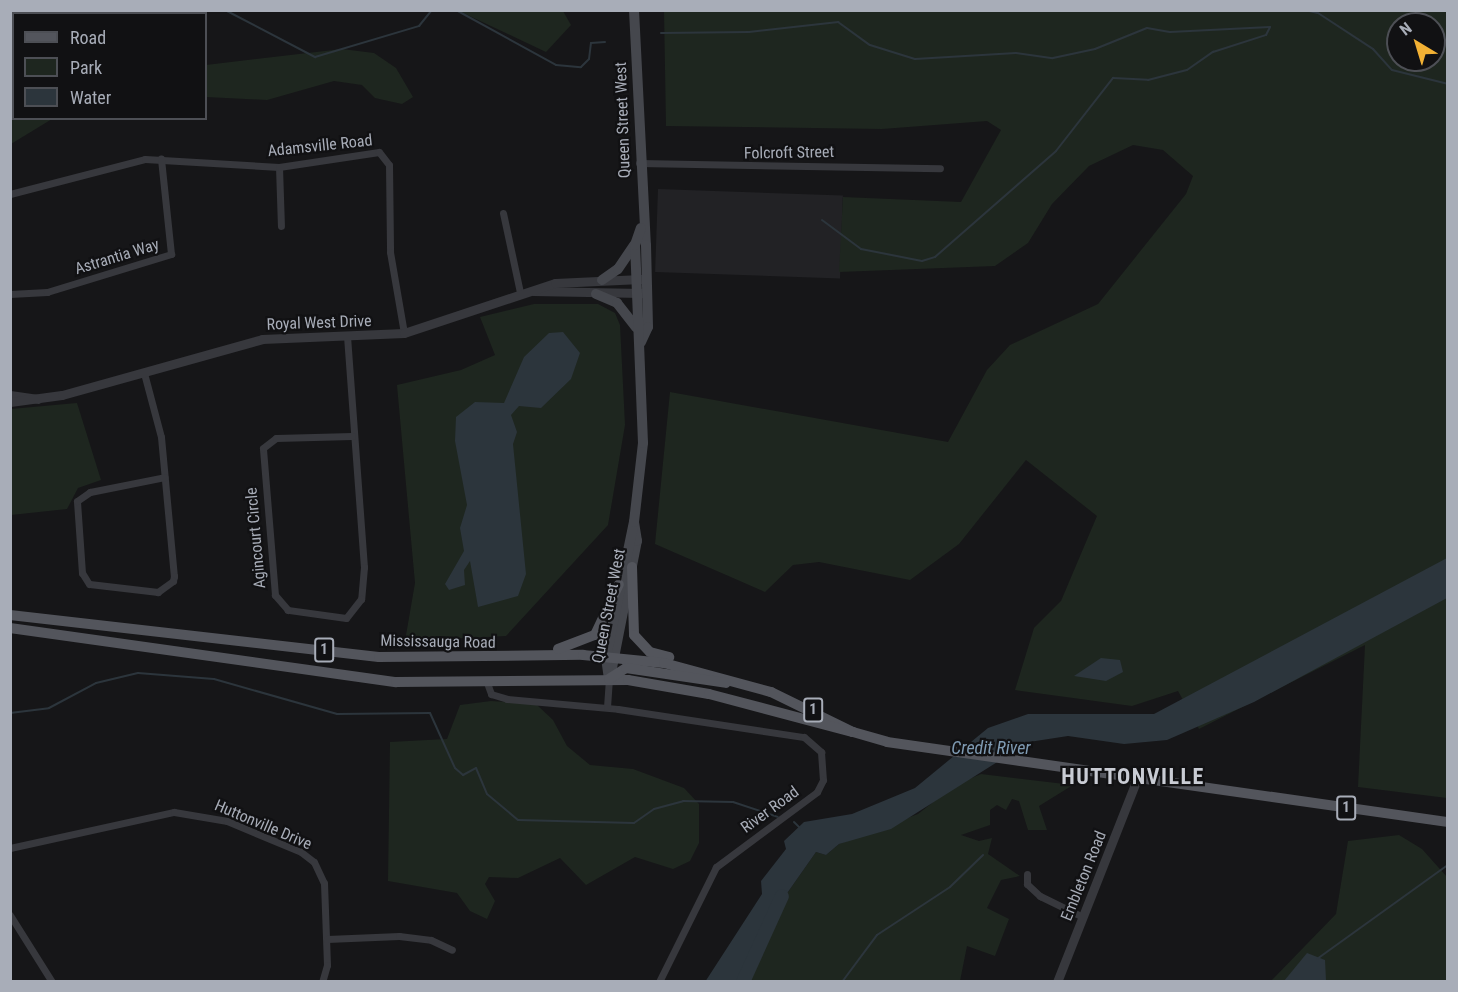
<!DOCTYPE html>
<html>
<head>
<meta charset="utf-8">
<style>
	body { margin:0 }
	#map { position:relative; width:1458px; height:992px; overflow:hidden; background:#161618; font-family:"Roboto Condensed",sans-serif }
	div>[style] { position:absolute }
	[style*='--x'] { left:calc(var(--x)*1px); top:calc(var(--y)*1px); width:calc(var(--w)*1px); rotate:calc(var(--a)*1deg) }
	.built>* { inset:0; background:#222225; transform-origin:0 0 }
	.green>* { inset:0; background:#1e261f }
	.water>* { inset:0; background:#2c353c }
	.stream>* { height:2px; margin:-1px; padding:0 1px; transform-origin:1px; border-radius:1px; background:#2c353c }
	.river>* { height:14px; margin:-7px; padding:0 7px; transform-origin:7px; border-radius:7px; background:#2c353c }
	.minor>* { height:7px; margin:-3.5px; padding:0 3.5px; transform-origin:3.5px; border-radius:3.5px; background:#37383d }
	.tertiary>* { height:9px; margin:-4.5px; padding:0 4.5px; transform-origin:4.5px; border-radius:4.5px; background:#37383d }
	.secondary>* { height:10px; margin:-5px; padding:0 5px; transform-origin:5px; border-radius:5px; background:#45474d }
	.primary>* { height:10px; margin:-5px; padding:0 5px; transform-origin:5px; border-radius:5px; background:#53555c }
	span { translate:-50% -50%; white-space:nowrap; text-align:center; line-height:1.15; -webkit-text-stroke:4.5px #111113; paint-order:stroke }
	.shield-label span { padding:2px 4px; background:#111113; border:2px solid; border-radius:4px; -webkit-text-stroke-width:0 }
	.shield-label { font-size:15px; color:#a8adb8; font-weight:700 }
	.street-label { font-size:16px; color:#a8adb8 }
	.water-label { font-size:18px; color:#7f9bb3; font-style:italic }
	.district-label { font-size:22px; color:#c9ccd4; font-weight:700; letter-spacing:1.5px }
	.frame { position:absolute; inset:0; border:12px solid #a8adb8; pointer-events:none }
	.legend { position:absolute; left:12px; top:12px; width:195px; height:108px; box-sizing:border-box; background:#111113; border:2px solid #4d4f55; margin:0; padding:8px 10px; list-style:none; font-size:18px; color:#a8adb8 }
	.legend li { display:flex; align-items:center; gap:12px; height:30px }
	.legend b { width:30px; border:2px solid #4d4f55 }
	.north { position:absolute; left:1386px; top:12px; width:60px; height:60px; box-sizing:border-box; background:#111113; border:2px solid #4d4f55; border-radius:50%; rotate:322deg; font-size:16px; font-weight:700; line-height:24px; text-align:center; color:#a8adb8 }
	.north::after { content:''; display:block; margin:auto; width:21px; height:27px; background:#f2b134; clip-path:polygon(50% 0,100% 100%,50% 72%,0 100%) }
</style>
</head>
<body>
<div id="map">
	<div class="built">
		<i style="left:658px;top:189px;width:185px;height:83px;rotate:2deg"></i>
	</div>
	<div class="green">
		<i style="clip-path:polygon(10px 11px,53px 11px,14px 14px,14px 118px,52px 119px,11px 144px)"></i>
		<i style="clip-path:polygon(459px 11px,563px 11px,571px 25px,546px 52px)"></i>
		<i style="clip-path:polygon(evenodd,664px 11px,1447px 11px,1447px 798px,1358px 787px,1365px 645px,1199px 729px,1178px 691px,1132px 706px,1015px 690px,1034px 628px,1061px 601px,1097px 516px,1026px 460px,959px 544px,910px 580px,819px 562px,793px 565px,765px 592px,655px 544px,670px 392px,948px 442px,987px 370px,1010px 345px,1098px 304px,1186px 194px,1193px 176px,1163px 150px,1133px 145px,1089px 166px,1052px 204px,1028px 243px,995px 266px,839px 272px,843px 197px,961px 202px,1001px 130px,987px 121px,882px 129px,666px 126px,664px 11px,1398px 24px,1434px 24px,1434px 60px,1398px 60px,1398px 24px)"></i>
		<i style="clip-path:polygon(342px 49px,374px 53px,396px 68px,413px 97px,402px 104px,375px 98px,362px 85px,334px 81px,267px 100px,206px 97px,206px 65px)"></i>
		<i style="clip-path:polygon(534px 304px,598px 304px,615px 313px,620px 325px,625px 425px,608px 525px,506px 636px,405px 641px,415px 583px,397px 385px,461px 370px,495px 355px,480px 317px)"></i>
		<i style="clip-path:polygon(77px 403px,101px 480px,78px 488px,67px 509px,11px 515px,11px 409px)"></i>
		<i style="clip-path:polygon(491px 701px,536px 704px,553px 720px,567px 746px,590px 765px,633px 769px,684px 788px,699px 804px,699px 843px,690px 861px,673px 869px,635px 857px,586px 885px,560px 858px,518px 878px,489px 877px,485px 884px,495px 901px,487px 919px,470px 911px,457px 893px,388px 881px,390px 742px,447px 739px,460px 705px)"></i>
		<i style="clip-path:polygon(981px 774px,1073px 785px,1039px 806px,1047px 830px,1028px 830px,1019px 801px,1012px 799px,1006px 810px,997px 805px,990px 810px,990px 825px,961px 835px,979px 841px,992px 838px,988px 854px,1020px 876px,1001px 880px,987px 908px,1009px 919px,995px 956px,967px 946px,960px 981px,744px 982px,759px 957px,762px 929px,816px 852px,826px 855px,839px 844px,918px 814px,955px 785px)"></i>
		<i style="clip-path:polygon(1399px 835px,1422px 849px,1447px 877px,1447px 981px,1270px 982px,1336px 914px,1348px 841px)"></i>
	</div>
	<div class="water">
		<i style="clip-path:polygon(563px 332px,580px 353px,571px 379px,541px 408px,519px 406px,511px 415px,517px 432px,513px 444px,526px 574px,518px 596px,478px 607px,470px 561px,464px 570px,465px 585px,449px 590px,445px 584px,464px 551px,460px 528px,467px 505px,455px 441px,456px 417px,475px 402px,504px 403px,524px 357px,549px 333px)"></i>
		<i style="clip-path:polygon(1447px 558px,1447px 598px,1254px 702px,1167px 740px,1124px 744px,1068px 736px,1029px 742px,891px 829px,839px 844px,826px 855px,816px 852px,762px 929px,759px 957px,744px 981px,705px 982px,762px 894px,761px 881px,786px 849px,784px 841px,804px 822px,852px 814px,915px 788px,988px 728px,1028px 714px,1154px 714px)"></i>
		<i style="clip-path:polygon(1101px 658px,1120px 660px,1123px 672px,1106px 681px,1074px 676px)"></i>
		<i style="clip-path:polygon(1307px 953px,1325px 960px,1326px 980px,1284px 981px)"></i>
	</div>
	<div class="stream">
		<i style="--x:225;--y:10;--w:102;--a:27.6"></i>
		<i style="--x:315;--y:57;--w:109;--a:-16.6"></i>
		<i style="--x:419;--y:26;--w:21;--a:-51"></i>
		<i style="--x:456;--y:10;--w:114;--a:28.8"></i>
		<i style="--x:556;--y:65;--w:25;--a:5"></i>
		<i style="--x:581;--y:67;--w:11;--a:-45"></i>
		<i style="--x:589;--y:59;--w:16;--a:-83"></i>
		<i style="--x:591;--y:43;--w:14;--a:-4"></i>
		<i style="--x:1305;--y:10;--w:13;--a:13"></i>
		<i style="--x:1318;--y:13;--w:66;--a:33.2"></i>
		<i style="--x:1373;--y:49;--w:28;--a:48"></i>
		<i style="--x:1392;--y:70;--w:58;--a:14"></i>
		<i style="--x:113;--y:14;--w:9;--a:-27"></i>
		<i style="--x:10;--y:29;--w:4;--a:14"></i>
		<i style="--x:661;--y:33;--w:88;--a:-0.7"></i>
		<i style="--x:749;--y:32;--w:90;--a:-6.4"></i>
		<i style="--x:838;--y:22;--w:39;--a:36"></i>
		<i style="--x:870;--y:45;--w:47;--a:17.3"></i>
		<i style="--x:915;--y:59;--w:101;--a:-3.4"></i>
		<i style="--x:1016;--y:53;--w:37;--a:8"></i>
		<i style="--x:1053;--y:58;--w:43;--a:-12.1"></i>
		<i style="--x:1095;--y:49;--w:56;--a:-22"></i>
		<i style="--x:1147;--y:28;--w:23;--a:10"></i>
		<i style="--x:1170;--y:32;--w:100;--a:-2.9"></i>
		<i style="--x:10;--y:96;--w:5;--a:-37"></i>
		<i style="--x:822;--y:220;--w:49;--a:36.6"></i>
		<i style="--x:861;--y:249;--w:62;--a:11.1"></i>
		<i style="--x:922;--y:261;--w:14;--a:-17"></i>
		<i style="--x:935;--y:257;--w:161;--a:-41.2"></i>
		<i style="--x:1056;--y:151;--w:93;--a:-52"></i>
		<i style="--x:1113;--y:78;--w:35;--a:3"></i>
		<i style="--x:1148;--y:80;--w:40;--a:-14.4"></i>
		<i style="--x:1187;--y:70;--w:32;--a:-35"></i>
		<i style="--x:1213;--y:52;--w:56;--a:-17.8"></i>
		<i style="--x:1266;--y:35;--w:9;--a:-63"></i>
		<i style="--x:10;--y:713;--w:39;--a:-7"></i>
		<i style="--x:49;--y:708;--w:53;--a:-28"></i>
		<i style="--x:96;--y:683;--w:43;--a:-13.4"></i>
		<i style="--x:138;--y:673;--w:76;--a:4.5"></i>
		<i style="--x:214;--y:679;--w:128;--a:15.9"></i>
		<i style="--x:337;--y:714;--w:93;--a:-0.6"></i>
		<i style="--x:430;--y:713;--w:60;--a:65.6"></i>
		<i style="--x:455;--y:768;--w:11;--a:41"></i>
		<i style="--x:463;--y:775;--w:15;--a:-28"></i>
		<i style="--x:476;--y:768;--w:28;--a:67"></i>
		<i style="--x:487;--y:794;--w:40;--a:40"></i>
		<i style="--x:518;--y:820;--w:116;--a:1.5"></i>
		<i style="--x:634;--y:823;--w:24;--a:-35"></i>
		<i style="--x:654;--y:809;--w:30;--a:-15"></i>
		<i style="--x:683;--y:801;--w:50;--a:1.1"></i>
		<i style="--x:733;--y:802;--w:47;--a:18.4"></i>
		<i style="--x:794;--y:822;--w:8;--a:45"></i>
		<i style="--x:1317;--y:959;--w:161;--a:-35.7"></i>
		<i style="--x:842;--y:982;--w:59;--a:-53.3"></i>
		<i style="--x:877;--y:935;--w:87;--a:-33.3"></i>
		<i style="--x:950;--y:887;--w:46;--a:-44.1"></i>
	</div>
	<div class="river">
		<i style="--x:743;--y:982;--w:94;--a:-65.6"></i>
	</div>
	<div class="minor">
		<i style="--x:639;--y:163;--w:301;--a:1"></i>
		<i style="--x:279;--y:167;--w:59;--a:88.1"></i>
		<i style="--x:10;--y:194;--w:139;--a:-14.5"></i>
		<i style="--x:145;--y:159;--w:134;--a:3.4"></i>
		<i style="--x:279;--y:167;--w:101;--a:-8.5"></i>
		<i style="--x:379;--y:152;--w:16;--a:52"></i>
		<i style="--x:389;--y:165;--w:87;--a:89.3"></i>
		<i style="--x:390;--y:252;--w:82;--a:80.2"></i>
		<i style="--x:503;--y:213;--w:81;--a:77.9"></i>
		<i style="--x:10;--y:294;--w:37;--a:-3"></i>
		<i style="--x:47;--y:292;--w:130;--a:-17"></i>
		<i style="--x:171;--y:254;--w:96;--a:-96"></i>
		<i style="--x:347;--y:336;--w:232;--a:85.8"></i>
		<i style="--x:364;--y:567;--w:32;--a:95"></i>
		<i style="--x:361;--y:599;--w:24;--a:128"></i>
		<i style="--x:346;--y:618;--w:59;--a:-172.1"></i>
		<i style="--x:288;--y:610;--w:20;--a:-131"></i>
		<i style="--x:275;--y:595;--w:147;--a:-94.7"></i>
		<i style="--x:263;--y:448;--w:16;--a:-38"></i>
		<i style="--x:276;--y:438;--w:76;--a:-1.5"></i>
		<i style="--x:144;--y:373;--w:66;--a:75.1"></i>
		<i style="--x:161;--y:437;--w:140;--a:84.7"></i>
		<i style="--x:174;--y:576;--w:5;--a:101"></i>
		<i style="--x:173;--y:581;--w:19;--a:144"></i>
		<i style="--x:158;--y:592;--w:69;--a:-173.4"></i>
		<i style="--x:89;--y:584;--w:13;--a:-122"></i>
		<i style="--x:82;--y:573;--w:72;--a:-94"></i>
		<i style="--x:77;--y:501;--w:16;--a:-35"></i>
		<i style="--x:90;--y:492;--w:76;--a:-11.3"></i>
		<i style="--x:486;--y:680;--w:15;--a:70"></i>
		<i style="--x:491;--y:694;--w:17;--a:17"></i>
		<i style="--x:507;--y:699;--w:111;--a:5.1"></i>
		<i style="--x:618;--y:709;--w:188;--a:8.6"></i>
		<i style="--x:804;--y:737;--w:23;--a:41"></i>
		<i style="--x:821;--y:752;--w:28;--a:86"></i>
		<i style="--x:823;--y:780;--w:13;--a:117"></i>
		<i style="--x:817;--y:792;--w:126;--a:143.4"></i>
		<i style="--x:716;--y:867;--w:128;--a:116.4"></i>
		<i style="--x:607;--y:707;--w:28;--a:-86"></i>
		<i style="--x:10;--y:848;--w:168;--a:-12.4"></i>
		<i style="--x:174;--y:812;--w:54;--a:9.6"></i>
		<i style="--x:227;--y:821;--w:80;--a:22.7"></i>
		<i style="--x:301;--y:852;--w:16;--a:38"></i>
		<i style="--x:314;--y:862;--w:23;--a:65"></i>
		<i style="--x:324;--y:883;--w:82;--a:87.9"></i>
		<i style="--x:327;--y:965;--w:18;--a:106"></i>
		<i style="--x:1027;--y:874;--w:10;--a:90"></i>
		<i style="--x:1027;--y:884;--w:18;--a:43"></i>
		<i style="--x:1040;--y:896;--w:48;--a:26"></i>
		<i style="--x:10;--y:915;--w:79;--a:57.9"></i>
		<i style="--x:327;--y:939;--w:72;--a:-2.4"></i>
		<i style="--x:399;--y:936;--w:32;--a:7"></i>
		<i style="--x:431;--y:940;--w:23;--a:25"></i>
	</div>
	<div class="tertiary">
		<i style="--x:533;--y:291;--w:109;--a:1.1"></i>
		<i style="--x:10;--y:395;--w:28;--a:8"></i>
		<i style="--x:10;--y:402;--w:52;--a:-7.7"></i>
		<i style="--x:62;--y:395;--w:208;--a:-15.6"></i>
		<i style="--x:262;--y:339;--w:142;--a:-2.4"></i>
		<i style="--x:404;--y:333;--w:159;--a:-18.3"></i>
		<i style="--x:555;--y:283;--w:86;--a:-2.7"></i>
		<i style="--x:1057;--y:982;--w:216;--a:-68.5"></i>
	</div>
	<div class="secondary">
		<i style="--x:634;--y:10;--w:235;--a:87.1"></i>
		<i style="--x:646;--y:245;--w:82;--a:88.6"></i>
		<i style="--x:648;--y:327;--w:17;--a:115"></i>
		<i style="--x:602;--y:280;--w:19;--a:-35"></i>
		<i style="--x:618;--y:269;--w:29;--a:-56"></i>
		<i style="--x:596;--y:294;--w:23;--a:23"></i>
		<i style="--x:617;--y:303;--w:31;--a:52"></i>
		<i style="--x:610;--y:678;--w:140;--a:-78.9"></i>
		<i style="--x:637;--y:541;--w:18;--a:-99"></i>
		<i style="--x:609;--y:679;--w:22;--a:-98"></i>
		<i style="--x:606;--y:657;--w:138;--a:-78.3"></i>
		<i style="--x:634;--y:522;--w:80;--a:-83.5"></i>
		<i style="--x:643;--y:443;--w:198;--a:-92.3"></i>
		<i style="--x:635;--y:245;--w:18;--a:-71"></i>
	</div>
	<div class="primary">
		<i style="--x:632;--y:567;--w:68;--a:88.3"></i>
		<i style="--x:634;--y:635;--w:23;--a:47"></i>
		<i style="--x:650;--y:652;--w:20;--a:15"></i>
		<i style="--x:10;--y:615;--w:371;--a:6.5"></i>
		<i style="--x:379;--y:657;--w:204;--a:-0.6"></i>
		<i style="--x:583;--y:655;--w:81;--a:5.6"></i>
		<i style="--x:664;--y:663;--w:111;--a:15.2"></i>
		<i style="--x:771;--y:692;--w:91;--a:26"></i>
		<i style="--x:853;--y:732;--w:35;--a:16"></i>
		<i style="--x:887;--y:742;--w:567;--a:8.12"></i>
		<i style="--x:10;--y:628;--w:390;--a:8"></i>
		<i style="--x:396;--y:682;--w:232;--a:-0.5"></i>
		<i style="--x:628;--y:680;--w:82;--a:9.8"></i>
		<i style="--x:709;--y:694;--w:149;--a:14.8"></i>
		<i style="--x:558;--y:649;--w:40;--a:-21"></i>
		<i style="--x:595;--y:635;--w:56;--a:-64.8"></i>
		<i style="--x:609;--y:679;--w:20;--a:-33"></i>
		<i style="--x:626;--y:668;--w:101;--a:8.5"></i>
	</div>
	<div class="shield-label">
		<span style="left:324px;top:650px">1</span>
		<span style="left:813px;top:710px">1</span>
		<span style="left:1346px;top:808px">1</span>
	</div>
	<div class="street-label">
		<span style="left:623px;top:120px;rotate:-92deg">Queen Street West</span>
		<span style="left:320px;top:146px;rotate:-6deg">Adamsville Road</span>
		<span style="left:789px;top:153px;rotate:-1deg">Folcroft Street</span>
		<span style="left:117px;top:257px;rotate:-17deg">Astrantia Way</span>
		<span style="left:319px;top:323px;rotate:-2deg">Royal West Drive</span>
		<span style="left:256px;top:538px;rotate:-95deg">Agincourt Circle</span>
		<span style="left:609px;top:606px;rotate:-79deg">Queen Street West</span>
		<span style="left:438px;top:642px;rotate:1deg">Mississauga Road</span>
		<span style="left:770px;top:810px;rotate:-36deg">River Road</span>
		<span style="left:263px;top:825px;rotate:23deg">Huttonville Drive</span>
		<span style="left:1084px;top:876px;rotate:-68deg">Embleton Road</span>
	</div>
	<div class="water-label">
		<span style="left:991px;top:748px">Credit River</span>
	</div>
	<div class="district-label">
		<span style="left:1133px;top:777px">HUTTONVILLE</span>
	</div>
	<div class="frame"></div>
	<ul class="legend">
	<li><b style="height:8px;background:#53555c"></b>Road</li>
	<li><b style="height:16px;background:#1e261f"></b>Park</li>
	<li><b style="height:16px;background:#2c353c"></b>Water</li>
	</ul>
	<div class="north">N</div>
</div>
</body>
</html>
